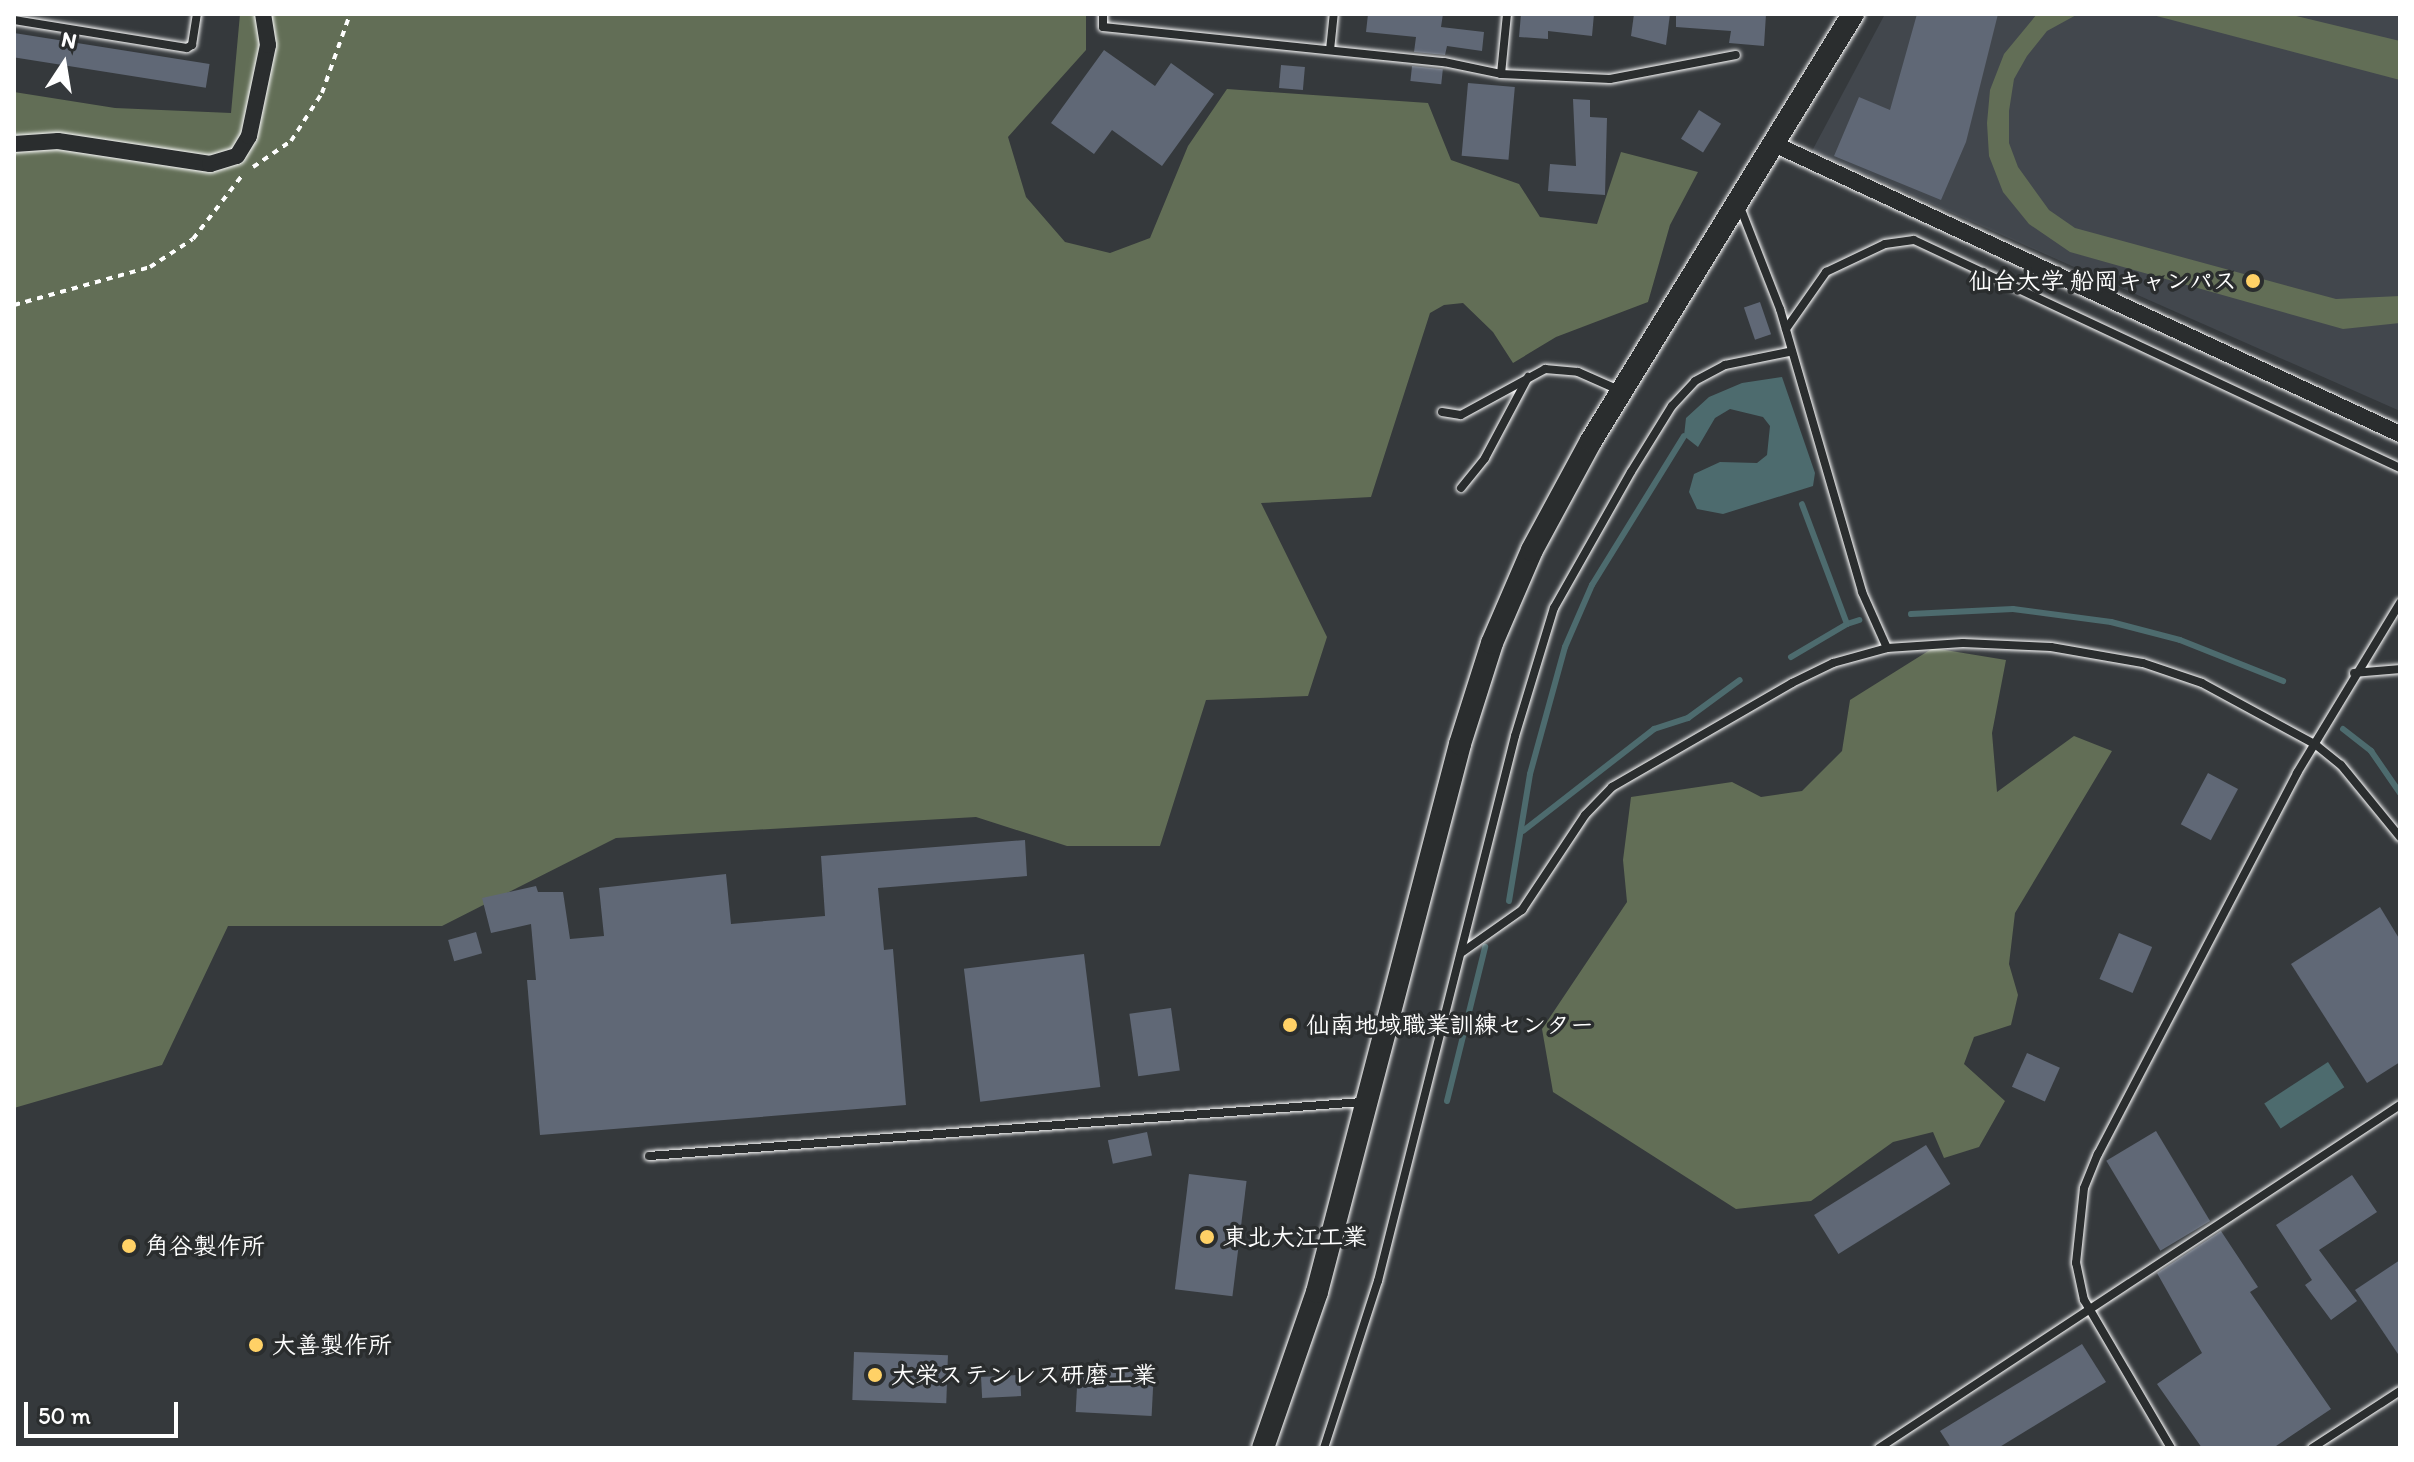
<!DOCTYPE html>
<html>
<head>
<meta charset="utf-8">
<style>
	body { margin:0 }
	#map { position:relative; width:2414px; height:1462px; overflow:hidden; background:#35393c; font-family:Itim,"Klee One",sans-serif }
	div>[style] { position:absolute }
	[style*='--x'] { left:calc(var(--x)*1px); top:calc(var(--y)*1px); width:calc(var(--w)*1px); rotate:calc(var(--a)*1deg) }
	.built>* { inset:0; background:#42474d }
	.green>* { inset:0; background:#626e56 }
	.water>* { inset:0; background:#4d6b6e; transform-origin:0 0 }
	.stream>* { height:6px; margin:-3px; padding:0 3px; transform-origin:3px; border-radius:3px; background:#4d6b6e }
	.building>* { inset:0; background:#606876; transform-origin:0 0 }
	.path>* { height:4px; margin-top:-2px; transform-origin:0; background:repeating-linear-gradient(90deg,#fff 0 6px,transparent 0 12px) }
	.roads { filter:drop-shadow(0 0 2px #fff) drop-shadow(0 0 2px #fff) }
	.service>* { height:8px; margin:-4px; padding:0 4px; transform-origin:4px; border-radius:4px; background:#2a2d2e }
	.minor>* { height:16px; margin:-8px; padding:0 8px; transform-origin:8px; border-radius:8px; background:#2a2d2e }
	.tertiary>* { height:22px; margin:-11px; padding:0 11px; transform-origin:11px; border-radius:11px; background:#2a2d2e }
	.dots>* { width:22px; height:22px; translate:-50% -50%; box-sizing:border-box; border:4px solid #2a2d2e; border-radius:50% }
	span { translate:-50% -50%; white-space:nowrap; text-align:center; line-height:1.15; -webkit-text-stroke:7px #2a2d2e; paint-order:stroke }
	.poi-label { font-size:24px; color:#fff; font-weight:700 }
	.right { translate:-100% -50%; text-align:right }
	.left { translate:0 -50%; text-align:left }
	.frame { position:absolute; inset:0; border:16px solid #fff; pointer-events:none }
	.north { position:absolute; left:24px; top:24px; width:80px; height:80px; -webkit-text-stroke:6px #2a2d2e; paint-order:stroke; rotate:12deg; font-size:22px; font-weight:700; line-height:32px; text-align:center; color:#fff }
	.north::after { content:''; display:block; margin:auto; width:28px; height:36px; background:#fff; clip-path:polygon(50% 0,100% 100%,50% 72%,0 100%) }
	.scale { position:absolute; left:24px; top:1402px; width:154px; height:36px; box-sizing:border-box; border:4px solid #fff; border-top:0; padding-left:10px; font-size:24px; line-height:28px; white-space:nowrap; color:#fff; -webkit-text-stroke:6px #2a2d2e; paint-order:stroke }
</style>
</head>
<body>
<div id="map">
	<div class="built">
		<i style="clip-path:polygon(1885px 14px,2400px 14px,2400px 411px,1812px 151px)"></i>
	</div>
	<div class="green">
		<i style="clip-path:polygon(240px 14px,1086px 14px,1086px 50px,1008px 137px,1026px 197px,1065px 242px,1110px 253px,1150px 238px,1188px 146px,1227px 89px,1428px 103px,1451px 160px,1519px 184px,1540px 217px,1597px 224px,1621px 152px,1698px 172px,1670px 225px,1648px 302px,1556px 337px,1513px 363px,1493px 332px,1463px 303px,1444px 305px,1430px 313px,1371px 497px,1261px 503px,1327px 637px,1308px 696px,1206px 700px,1160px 846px,1067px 846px,976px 817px,616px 838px,442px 926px,228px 926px,162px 1065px,14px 1108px,14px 92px,115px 108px,231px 113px)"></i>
		<i style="clip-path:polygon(2037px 14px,2078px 14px,2047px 31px,2027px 56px,2014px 79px,2009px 111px,2009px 143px,2018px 167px,2049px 210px,2075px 228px,2336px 299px,2400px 296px,2400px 323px,2343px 329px,2070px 252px,2029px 224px,2003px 192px,1989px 156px,1987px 123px,1990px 90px,2004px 54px)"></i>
		<i style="clip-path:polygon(2149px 14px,2288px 14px,2400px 41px,2400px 80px)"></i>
		<i style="clip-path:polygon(1933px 648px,2006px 660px,1992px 733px,1997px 792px,2074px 736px,2112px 751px,2015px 913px,2009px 964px,2018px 995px,2011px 1025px,1974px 1037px,1964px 1064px,2005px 1101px,1979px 1147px,1944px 1158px,1933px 1132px,1893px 1142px,1811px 1201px,1736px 1209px,1553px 1092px,1542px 1029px,1627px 902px,1623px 860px,1631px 797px,1732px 782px,1761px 797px,1802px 791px,1842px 751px,1850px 700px)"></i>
	</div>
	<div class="water">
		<i style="clip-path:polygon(1782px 377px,1815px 473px,1813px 486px,1723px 514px,1697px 509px,1689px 492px,1694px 474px,1720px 462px,1757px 463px,1767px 455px,1770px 426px,1763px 417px,1730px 409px,1715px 418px,1698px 447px,1684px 436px,1686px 418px,1709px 397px,1742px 383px)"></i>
		<i style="left:2328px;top:1062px;width:30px;height:76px;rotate:57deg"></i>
	</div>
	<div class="stream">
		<i style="--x:1911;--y:614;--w:102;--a:-2.8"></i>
		<i style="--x:2013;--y:609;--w:99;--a:7.6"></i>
		<i style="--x:2111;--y:622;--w:71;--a:14.6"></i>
		<i style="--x:2180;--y:640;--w:111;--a:21.7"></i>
		<i style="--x:1847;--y:624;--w:13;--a:-18"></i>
		<i style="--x:1791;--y:657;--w:65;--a:-30.5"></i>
		<i style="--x:1847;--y:624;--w:128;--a:-110.6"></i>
		<i style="--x:2343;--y:729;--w:36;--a:38"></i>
		<i style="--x:2371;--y:751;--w:51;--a:55.4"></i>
		<i style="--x:1523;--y:831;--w:166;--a:-37.9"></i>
		<i style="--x:1654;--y:729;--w:36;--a:-18"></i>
		<i style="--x:1688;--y:718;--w:64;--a:-36.2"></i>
		<i style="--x:1509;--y:901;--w:129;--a:-80.6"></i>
		<i style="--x:1530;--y:774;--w:132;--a:-74.6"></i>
		<i style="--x:1565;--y:647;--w:68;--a:-66.5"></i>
		<i style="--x:1592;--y:585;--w:175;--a:-58.3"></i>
		<i style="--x:1447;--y:1101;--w:159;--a:-76.1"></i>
	</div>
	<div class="building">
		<i style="clip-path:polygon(1368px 14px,1443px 14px,1441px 27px,1484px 32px,1482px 51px,1447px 46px,1445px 55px,1414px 52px,1416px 37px,1366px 32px)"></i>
		<i style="clip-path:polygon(1521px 14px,1594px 14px,1592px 36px,1548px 31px,1548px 39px,1519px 37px)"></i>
		<i style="clip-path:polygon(1634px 14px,1670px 14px,1666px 45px,1631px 36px)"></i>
		<i style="clip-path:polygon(1676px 14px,1766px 14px,1764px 46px,1729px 43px,1731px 31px,1676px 27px)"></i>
		<i style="clip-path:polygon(1917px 14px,1998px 14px,1966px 142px,1941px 200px,1834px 156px,1859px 97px,1890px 110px)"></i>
		<i style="left:14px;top:33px;width:198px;height:24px;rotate:9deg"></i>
		<i style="clip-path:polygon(1104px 50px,1155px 86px,1171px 63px,1214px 94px,1162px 166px,1112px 130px,1094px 154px,1051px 123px)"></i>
		<i style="left:1281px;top:65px;width:24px;height:23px;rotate:5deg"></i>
		<i style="left:1412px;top:66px;width:31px;height:15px;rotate:6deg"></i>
		<i style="left:1468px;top:83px;width:47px;height:73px;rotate:5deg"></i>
		<i style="clip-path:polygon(1573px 99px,1590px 100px,1590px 117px,1607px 118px,1605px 195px,1548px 191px,1550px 164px,1576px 166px)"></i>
		<i style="left:1699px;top:110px;width:26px;height:34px;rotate:32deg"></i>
		<i style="left:1760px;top:302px;width:34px;height:17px;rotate:71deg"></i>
		<i style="left:2208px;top:773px;width:34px;height:58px;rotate:28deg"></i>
		<i style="clip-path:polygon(1025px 840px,1027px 876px,878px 888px,884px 950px,893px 949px,906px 1105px,540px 1135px,527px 980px,536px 980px,531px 924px,491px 933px,482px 898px,536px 886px,538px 892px,563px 892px,570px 939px,604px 936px,599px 888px,726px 874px,731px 924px,825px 916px,821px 856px)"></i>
		<i style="clip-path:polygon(2380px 907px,2400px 940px,2400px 1062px,2367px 1083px,2291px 964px)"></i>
		<i style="left:476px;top:932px;width:22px;height:29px;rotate:74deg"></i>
		<i style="left:2119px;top:933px;width:36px;height:50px;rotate:23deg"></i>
		<i style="left:1084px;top:954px;width:134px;height:121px;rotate:83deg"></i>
		<i style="left:1171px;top:1008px;width:63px;height:42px;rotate:82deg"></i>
		<i style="left:2027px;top:1053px;width:36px;height:37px;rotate:24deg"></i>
		<i style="left:2156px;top:1131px;width:105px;height:58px;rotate:59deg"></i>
		<i style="left:1147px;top:1132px;width:24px;height:40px;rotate:78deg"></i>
		<i style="left:1926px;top:1145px;width:46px;height:132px;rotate:58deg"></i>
		<i style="left:1189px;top:1174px;width:58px;height:116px;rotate:7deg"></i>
		<i style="clip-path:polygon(2352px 1175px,2377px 1212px,2319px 1250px,2357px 1301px,2331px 1320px,2305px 1285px,2312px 1280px,2276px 1225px)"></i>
		<i style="clip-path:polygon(2221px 1231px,2258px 1287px,2250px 1292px,2331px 1409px,2273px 1448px,2202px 1448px,2157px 1384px,2202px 1353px,2157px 1273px)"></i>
		<i style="clip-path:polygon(2400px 1260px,2400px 1357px,2355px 1290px)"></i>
		<i style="clip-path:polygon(2082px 1344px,2106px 1382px,1998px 1448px,1951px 1448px,1940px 1431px)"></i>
		<i style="left:854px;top:1352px;width:94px;height:48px;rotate:2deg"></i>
		<i style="left:1078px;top:1368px;width:76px;height:44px;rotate:3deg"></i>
		<i style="left:1020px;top:1375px;width:21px;height:39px;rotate:87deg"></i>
	</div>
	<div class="path">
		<i style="--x:253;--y:167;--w:46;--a:-34.4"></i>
		<i style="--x:291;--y:141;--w:57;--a:-57.1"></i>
		<i style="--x:322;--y:93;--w:84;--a:-70.5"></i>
		<i style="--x:14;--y:305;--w:141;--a:-15.6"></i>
		<i style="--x:150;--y:267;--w:51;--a:-33.1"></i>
		<i style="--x:193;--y:239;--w:83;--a:-52.3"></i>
	</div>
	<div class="roads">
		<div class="service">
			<i style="--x:1103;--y:14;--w:13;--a:90"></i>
			<i style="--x:1103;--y:27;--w:343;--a:5.9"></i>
			<i style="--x:1444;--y:62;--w:58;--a:11.9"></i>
			<i style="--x:1501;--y:74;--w:109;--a:2.6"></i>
			<i style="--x:1610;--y:79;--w:128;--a:-10.8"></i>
			<i style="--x:14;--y:20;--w:175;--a:9.2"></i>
			<i style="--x:187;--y:48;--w:6;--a:-31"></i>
			<i style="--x:192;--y:45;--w:31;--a:-81"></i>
			<i style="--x:1330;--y:50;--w:36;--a:-84"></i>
			<i style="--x:1501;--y:74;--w:60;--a:-84.3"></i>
			<i style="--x:1740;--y:207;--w:110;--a:68.6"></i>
			<i style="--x:1780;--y:309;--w:295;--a:73.8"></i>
			<i style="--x:1862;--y:592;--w:61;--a:65.9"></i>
			<i style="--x:1786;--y:329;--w:70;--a:-54.9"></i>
			<i style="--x:1826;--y:272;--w:65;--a:-25.4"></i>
			<i style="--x:1885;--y:244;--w:29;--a:-8"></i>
			<i style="--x:1914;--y:240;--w:537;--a:25.13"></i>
			<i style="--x:1442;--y:412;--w:19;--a:9"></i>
			<i style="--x:1461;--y:415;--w:96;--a:-28.7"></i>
			<i style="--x:1545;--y:369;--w:33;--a:5"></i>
			<i style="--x:1578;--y:372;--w:47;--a:23.8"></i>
			<i style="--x:1461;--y:488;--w:38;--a:-51"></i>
			<i style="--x:1485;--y:458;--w:92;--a:-62"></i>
			<i style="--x:2354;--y:673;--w:46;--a:-5"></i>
			<i style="--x:1461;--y:953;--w:75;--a:-35.2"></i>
			<i style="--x:1522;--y:910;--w:114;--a:-56.4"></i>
			<i style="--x:1585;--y:815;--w:39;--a:-46"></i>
			<i style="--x:1612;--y:787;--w:208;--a:-30"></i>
			<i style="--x:1792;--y:683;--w:46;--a:-26"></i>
			<i style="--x:1833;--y:663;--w:56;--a:-15.5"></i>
			<i style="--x:1887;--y:648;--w:76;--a:-3.8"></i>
			<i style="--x:1963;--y:643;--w:88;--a:2.6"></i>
			<i style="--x:2051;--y:647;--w:93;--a:9.9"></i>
			<i style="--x:2143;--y:663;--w:62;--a:18.7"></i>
			<i style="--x:2202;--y:683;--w:130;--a:28.5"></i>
			<i style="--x:2316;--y:745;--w:32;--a:39"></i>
			<i style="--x:2341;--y:765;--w:93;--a:50.7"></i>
			<i style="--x:649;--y:1156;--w:716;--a:-4.33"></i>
			<i style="--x:1324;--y:1448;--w:176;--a:-72.1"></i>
			<i style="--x:1378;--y:1281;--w:562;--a:-75.89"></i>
			<i style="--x:1515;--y:736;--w:134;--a:-73.1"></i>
			<i style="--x:1554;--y:608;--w:156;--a:-60.5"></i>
			<i style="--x:1631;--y:472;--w:78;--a:-58.2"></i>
			<i style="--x:1672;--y:406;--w:34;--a:-47"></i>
			<i style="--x:1695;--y:381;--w:34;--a:-28"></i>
			<i style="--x:1725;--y:365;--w:65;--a:-11.5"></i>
			<i style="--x:1879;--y:1448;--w:624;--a:-33.36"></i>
			<i style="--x:2171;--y:1448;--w:172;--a:-120.4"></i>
			<i style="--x:2084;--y:1300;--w:38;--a:-102"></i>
			<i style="--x:2076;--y:1263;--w:75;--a:-83.9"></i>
			<i style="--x:2084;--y:1188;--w:37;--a:-68"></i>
			<i style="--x:2098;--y:1154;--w:430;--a:-62.4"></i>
			<i style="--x:2297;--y:773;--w:199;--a:-58.8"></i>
			<i style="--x:2312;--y:1448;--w:105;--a:-32.9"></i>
		</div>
		<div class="minor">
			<i style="--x:14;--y:144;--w:44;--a:-3.9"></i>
			<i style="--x:58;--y:141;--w:154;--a:8.6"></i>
			<i style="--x:210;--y:164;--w:28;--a:-17"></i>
			<i style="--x:237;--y:156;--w:23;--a:-59"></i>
			<i style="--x:249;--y:136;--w:93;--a:-78.2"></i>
			<i style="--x:268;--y:45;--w:31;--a:-99"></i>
			<i style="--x:1774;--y:144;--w:690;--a:24.86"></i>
		</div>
		<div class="tertiary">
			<i style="--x:1263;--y:1448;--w:165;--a:-70.9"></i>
			<i style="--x:1317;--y:1292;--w:566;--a:-75.37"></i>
			<i style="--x:1460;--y:744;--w:106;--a:-72.4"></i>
			<i style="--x:1492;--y:643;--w:101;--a:-66.7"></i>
			<i style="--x:1532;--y:550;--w:124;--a:-61.6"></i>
			<i style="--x:1591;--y:441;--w:501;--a:-58.47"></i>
		</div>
	</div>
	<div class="dots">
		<i style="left:2253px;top:281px;background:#ffd166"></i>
		<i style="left:1290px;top:1025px;background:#ffd166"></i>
		<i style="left:1207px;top:1237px;background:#ffd166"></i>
		<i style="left:129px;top:1246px;background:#ffd166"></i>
		<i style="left:256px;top:1345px;background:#ffd166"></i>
		<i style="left:875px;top:1375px;background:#ffd166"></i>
	</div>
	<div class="poi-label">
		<span class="right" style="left:2237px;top:281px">仙台大学 船岡キャンパス</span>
		<span class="left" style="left:1306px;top:1025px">仙南地域職業訓練センター</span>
		<span class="left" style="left:1223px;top:1237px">東北大江工業</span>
		<span class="left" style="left:145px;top:1246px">角谷製作所</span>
		<span class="left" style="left:272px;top:1345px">大善製作所</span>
		<span class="left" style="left:891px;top:1375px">大栄ステンレス研磨工業</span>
	</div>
	<div class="frame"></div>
	<div class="north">N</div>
	<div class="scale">50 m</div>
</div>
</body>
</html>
